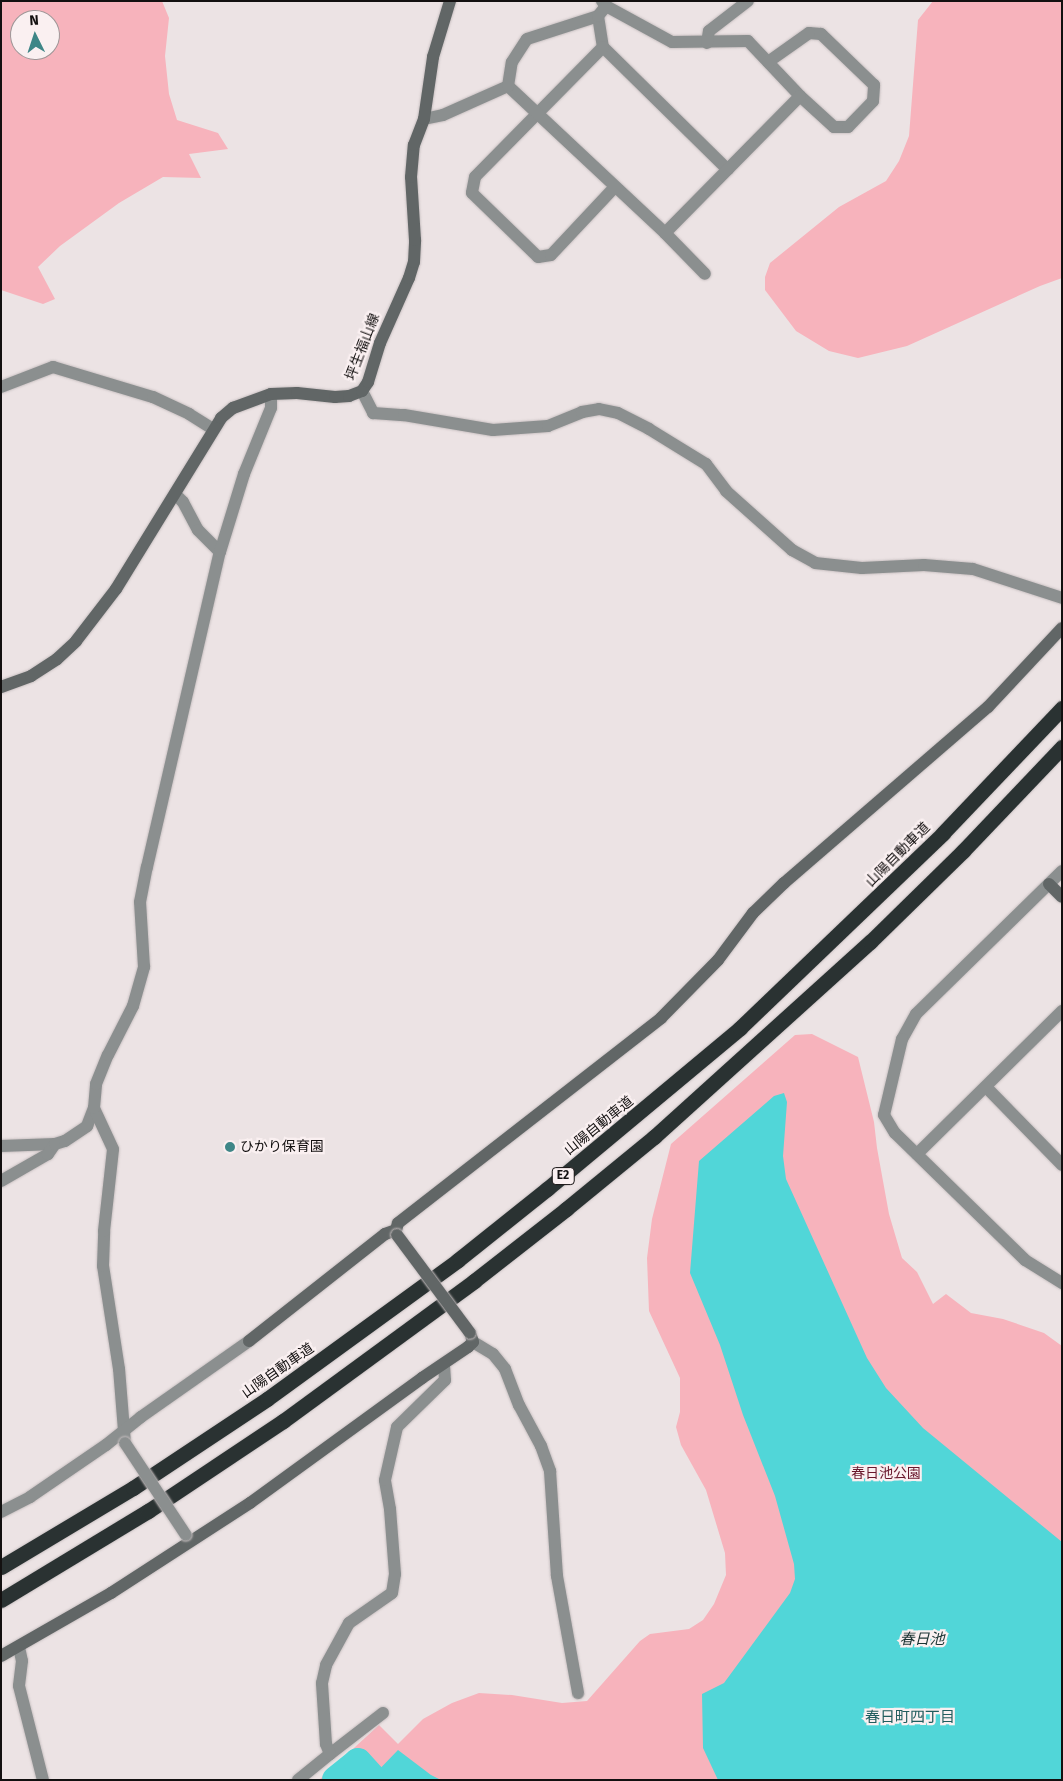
<!DOCTYPE html>
<html>
<head>
<meta charset="utf-8">
<style>
	body { margin:0 }
	#map { position:relative; width:1063px; height:1781px; overflow:hidden; background:#ece3e4; font-family:"Fira Sans","Noto Sans JP",sans-serif }
	div>[style] { position:absolute }
	[style*='--x'] { left:calc(var(--x)*1px); top:calc(var(--y)*1px); width:calc(var(--w)*1px); rotate:calc(var(--a)*1deg) }
	.green>* { inset:0; background:#f7b3bc }
	.water>* { inset:0; background:#51d6d8 }
	.river>* { height:28px; margin:-14px; padding:0 14px; transform-origin:14px; border-radius:14px; background:#51d6d8 }
	.roads { filter:drop-shadow(0 0 1px #c9c1c2) drop-shadow(0 0 1px #c9c1c2) }
	.street>* { height:12px; margin:-6px; padding:0 6px; transform-origin:6px; border-radius:6px; background:#8b8f8f }
	.secondary>* { height:12px; margin:-6px; padding:0 6px; transform-origin:6px; border-radius:6px; background:#616666 }
	.highway>* { height:15px; margin:-7.5px; padding:0 7.5px; transform-origin:7.5px; border-radius:7.5px; background:#2a3232 }
	.bridges { filter:drop-shadow(0 0 1px #c9c1c2) drop-shadow(0 0 1px #c9c1c2) }
	.street-bridge>* { height:12px; margin:-6px; padding:0 6px; transform-origin:6px; border-radius:6px; background:#8b8f8f }
	.secondary-bridge>* { height:12px; margin:-6px; padding:0 6px; transform-origin:6px; border-radius:6px; background:#616666 }
	.dots>* { width:14px; height:14px; translate:-50% -50%; box-sizing:border-box; border:2px solid #faf0f1; border-radius:50% }
	span { translate:-50% -50%; white-space:nowrap; text-align:center; line-height:1.15; -webkit-text-stroke:4.5px #faf0f1; paint-order:stroke }
	.shield-label span { padding:1px 4px; background:#faf0f1; border:1px solid; border-radius:4px; -webkit-text-stroke-width:0 }
	.shield-label { font-size:12px; color:#131010; font-weight:700 }
	.street-label { font-size:14px; color:#131010 }
	.poi-label { font-size:14px; color:#131010 }
	.left { translate:0 -50%; text-align:left }
	.park-label { font-size:14px; color:#69172c }
	.water-label { font-size:15px; color:#1c3333; font-style:italic }
	.neighbourhood-label { font-size:15px; color:#215c5d }
	.frame { position:absolute; inset:0; border:2px solid #131010; pointer-events:none }
	.north { position:absolute; left:10px; top:10px; width:50px; height:50px; box-sizing:border-box; background:#faf0f1; border:1px solid #9e9697; border-radius:50%; rotate:356deg; font-size:14px; font-weight:700; line-height:20px; text-align:center; color:#131010 }
	.north::after { content:''; display:block; margin:auto; width:18px; height:22px; background:#3e8687; clip-path:polygon(50% 0,100% 100%,50% 72%,0 100%) }
</style>
</head>
<body>
<div id="map">
	<div class="green">
		<i style="clip-path:polygon(evenodd,1px 1px,162px 1px,169px 18px,165px 56px,169px 94px,177px 120px,218px 133px,228px 149px,189px 154px,201px 178px,163px 177px,119px 203px,60px 246px,38px 267px,55px 299px,43px 304px,1px 290px,1px 1px,20px 20px,50px 20px,50px 50px,20px 50px,20px 20px)"></i>
		<i style="clip-path:polygon(933px 1px,1062px 1px,1062px 278px,1040px 286px,907px 346px,858px 358px,829px 351px,796px 331px,765px 290px,765px 277px,770px 263px,839px 207px,886px 181px,899px 161px,909px 136px,918px 20px)"></i>
		<i style="clip-path:polygon(812px 1034px,858px 1057px,874px 1122px,877px 1148px,889px 1214px,902px 1258px,917px 1272px,933px 1304px,946px 1294px,971px 1313px,1003px 1319px,1044px 1333px,1062px 1346px,1062px 1780px,319px 1780px,379px 1725px,398px 1744px,423px 1719px,452px 1703px,479px 1693px,512px 1695px,562px 1703px,587px 1701px,640px 1641px,650px 1634px,689px 1629px,703px 1620px,714px 1604px,726px 1575px,725px 1553px,706px 1490px,681px 1445px,676px 1427px,680px 1412px,680px 1378px,649px 1311px,647px 1258px,652px 1219px,671px 1144px,795px 1035px)"></i>
	</div>
	<div class="water">
		<i style="clip-path:polygon(784px 1093px,787px 1102px,783px 1156px,786px 1179px,867px 1358px,886px 1388px,923px 1428px,1062px 1542px,1062px 1780px,718px 1780px,703px 1748px,702px 1694px,724px 1683px,790px 1593px,795px 1579px,794px 1564px,775px 1496px,743px 1415px,720px 1345px,690px 1273px,699px 1161px,774px 1096px)"></i>
		<i style="clip-path:polygon(398px 1750px,431px 1775px,441px 1780px,369px 1780px)"></i>
	</div>
	<div class="river">
		<i style="--x:336;--y:1780;--w:28;--a:-39"></i>
		<i style="--x:358;--y:1762;--w:24;--a:48"></i>
	</div>
	<div class="roads">
		<div class="street">
			<i style="--x:602;--y:1;--w:6;--a:51"></i>
			<i style="--x:606;--y:6;--w:75;--a:28.6"></i>
			<i style="--x:672;--y:42;--w:76;--a:-0.8"></i>
			<i style="--x:748;--y:41;--w:76;--a:46.6"></i>
			<i style="--x:800;--y:96;--w:46;--a:42.4"></i>
			<i style="--x:834;--y:127;--w:14;--a:0"></i>
			<i style="--x:848;--y:127;--w:36;--a:-46"></i>
			<i style="--x:873;--y:101;--w:16;--a:-86"></i>
			<i style="--x:874;--y:85;--w:74;--a:-136.1"></i>
			<i style="--x:821;--y:34;--w:12;--a:-175"></i>
			<i style="--x:809;--y:33;--w:50;--a:144.7"></i>
			<i style="--x:598;--y:16;--w:31;--a:81"></i>
			<i style="--x:603;--y:47;--w:175;--a:44.5"></i>
			<i style="--x:707;--y:43;--w:12;--a:-81"></i>
			<i style="--x:709;--y:31;--w:49;--a:-37.6"></i>
			<i style="--x:603;--y:47;--w:182;--a:134.6"></i>
			<i style="--x:475;--y:177;--w:16;--a:101"></i>
			<i style="--x:472;--y:193;--w:92;--a:44.1"></i>
			<i style="--x:538;--y:257;--w:13;--a:-9"></i>
			<i style="--x:551;--y:255;--w:92;--a:-46.8"></i>
			<i style="--x:508;--y:86;--w:215;--a:43.1"></i>
			<i style="--x:665;--y:233;--w:57;--a:45.7"></i>
			<i style="--x:424;--y:119;--w:19;--a:-12"></i>
			<i style="--x:443;--y:115;--w:71;--a:-24"></i>
			<i style="--x:508;--y:86;--w:24;--a:-81"></i>
			<i style="--x:512;--y:62;--w:27;--a:-57"></i>
			<i style="--x:527;--y:39;--w:75;--a:-17.9"></i>
			<i style="--x:598;--y:16;--w:13;--a:-51"></i>
			<i style="--x:665;--y:233;--w:192;--a:-45.4"></i>
			<i style="--x:1;--y:387;--w:56;--a:-21"></i>
			<i style="--x:53;--y:367;--w:104;--a:16.7"></i>
			<i style="--x:153;--y:397;--w:40;--a:25"></i>
			<i style="--x:189;--y:414;--w:28;--a:32"></i>
			<i style="--x:362;--y:391;--w:25;--a:63"></i>
			<i style="--x:373;--y:413;--w:31;--a:4"></i>
			<i style="--x:404;--y:415;--w:90;--a:9.6"></i>
			<i style="--x:493;--y:430;--w:55;--a:-4.2"></i>
			<i style="--x:548;--y:426;--w:37;--a:-22"></i>
			<i style="--x:582;--y:412;--w:17;--a:-10"></i>
			<i style="--x:599;--y:409;--w:19;--a:12"></i>
			<i style="--x:618;--y:413;--w:35;--a:27"></i>
			<i style="--x:649;--y:429;--w:67;--a:31.6"></i>
			<i style="--x:706;--y:464;--w:34;--a:53"></i>
			<i style="--x:726;--y:491;--w:89;--a:41.8"></i>
			<i style="--x:792;--y:550;--w:26;--a:29"></i>
			<i style="--x:815;--y:563;--w:47;--a:6.1"></i>
			<i style="--x:862;--y:568;--w:62;--a:-2.8"></i>
			<i style="--x:924;--y:565;--w:49;--a:4.7"></i>
			<i style="--x:973;--y:569;--w:94;--a:18"></i>
			<i style="--x:175;--y:494;--w:11;--a:45"></i>
			<i style="--x:183;--y:502;--w:32;--a:62"></i>
			<i style="--x:198;--y:530;--w:31;--a:45"></i>
			<i style="--x:1062;--y:871;--w:204;--a:135.6"></i>
			<i style="--x:916;--y:1014;--w:29;--a:119"></i>
			<i style="--x:902;--y:1039;--w:78;--a:103.3"></i>
			<i style="--x:884;--y:1115;--w:21;--a:59"></i>
			<i style="--x:895;--y:1133;--w:182;--a:44.3"></i>
			<i style="--x:1025;--y:1260;--w:44;--a:31.9"></i>
			<i style="--x:986;--y:1087;--w:109;--a:45.7"></i>
			<i style="--x:1;--y:1146;--w:54;--a:-2.1"></i>
			<i style="--x:917;--y:1154;--w:204;--a:-44.6"></i>
			<i style="--x:1;--y:1181;--w:54;--a:-29.9"></i>
			<i style="--x:48;--y:1154;--w:12;--a:-55"></i>
			<i style="--x:55;--y:1144;--w:10;--a:-17"></i>
			<i style="--x:65;--y:1141;--w:27;--a:-34"></i>
			<i style="--x:87;--y:1126;--w:19;--a:-69"></i>
			<i style="--x:473;--y:1342;--w:23;--a:31"></i>
			<i style="--x:493;--y:1354;--w:19;--a:51"></i>
			<i style="--x:505;--y:1369;--w:39;--a:69"></i>
			<i style="--x:519;--y:1405;--w:47;--a:61.8"></i>
			<i style="--x:541;--y:1446;--w:27;--a:70"></i>
			<i style="--x:550;--y:1471;--w:105;--a:86.2"></i>
			<i style="--x:557;--y:1576;--w:119;--a:79.8"></i>
			<i style="--x:125;--y:1443;--w:74;--a:-94.6"></i>
			<i style="--x:119;--y:1369;--w:104;--a:-98.8"></i>
			<i style="--x:103;--y:1266;--w:35;--a:-88"></i>
			<i style="--x:104;--y:1231;--w:82;--a:-83.7"></i>
			<i style="--x:113;--y:1149;--w:45;--a:-114.9"></i>
			<i style="--x:94;--y:1108;--w:24;--a:-85"></i>
			<i style="--x:96;--y:1084;--w:31;--a:-68"></i>
			<i style="--x:108;--y:1055;--w:55;--a:-63"></i>
			<i style="--x:133;--y:1006;--w:41;--a:-74.2"></i>
			<i style="--x:144;--y:967;--w:65;--a:-93.5"></i>
			<i style="--x:140;--y:902;--w:36;--a:-79"></i>
			<i style="--x:147;--y:867;--w:323;--a:-77"></i>
			<i style="--x:220;--y:552;--w:82;--a:-72.9"></i>
			<i style="--x:244;--y:474;--w:71;--a:-67.8"></i>
			<i style="--x:271;--y:408;--w:14;--a:-90"></i>
			<i style="--x:1;--y:1512;--w:33;--a:-27"></i>
			<i style="--x:30;--y:1497;--w:92;--a:-34.4"></i>
			<i style="--x:106;--y:1445;--w:45;--a:-38.7"></i>
			<i style="--x:141;--y:1417;--w:132;--a:-35.1"></i>
			<i style="--x:19;--y:1647;--w:14;--a:78"></i>
			<i style="--x:22;--y:1661;--w:25;--a:97"></i>
			<i style="--x:19;--y:1686;--w:97;--a:75.7"></i>
			<i style="--x:330;--y:1754;--w:67;--a:-37.7"></i>
			<i style="--x:298;--y:1780;--w:41;--a:-39.1"></i>
			<i style="--x:330;--y:1754;--w:11;--a:-112"></i>
			<i style="--x:326;--y:1744;--w:61;--a:-93.8"></i>
			<i style="--x:322;--y:1683;--w:18;--a:-77"></i>
			<i style="--x:326;--y:1665;--w:48;--a:-61.3"></i>
			<i style="--x:349;--y:1623;--w:52;--a:-34.9"></i>
			<i style="--x:392;--y:1593;--w:19;--a:-81"></i>
			<i style="--x:395;--y:1574;--w:65;--a:-94.4"></i>
			<i style="--x:390;--y:1509;--w:29;--a:-100"></i>
			<i style="--x:385;--y:1480;--w:54;--a:-77.2"></i>
			<i style="--x:397;--y:1427;--w:67;--a:-44.4"></i>
			<i style="--x:445;--y:1380;--w:16;--a:-94"></i>
		</div>
		<div class="secondary">
			<i style="--x:1;--y:687;--w:32;--a:-20"></i>
			<i style="--x:31;--y:676;--w:31;--a:-33"></i>
			<i style="--x:57;--y:659;--w:26;--a:-43"></i>
			<i style="--x:76;--y:641;--w:66;--a:-52.4"></i>
			<i style="--x:116;--y:589;--w:201;--a:-58.4"></i>
			<i style="--x:221;--y:418;--w:16;--a:-40"></i>
			<i style="--x:233;--y:408;--w:40;--a:-20.2"></i>
			<i style="--x:271;--y:394;--w:26;--a:-2"></i>
			<i style="--x:297;--y:393;--w:38;--a:6"></i>
			<i style="--x:335;--y:397;--w:14;--a:-4"></i>
			<i style="--x:349;--y:396;--w:14;--a:-21"></i>
			<i style="--x:362;--y:391;--w:11;--a:-56"></i>
			<i style="--x:368;--y:382;--w:41;--a:-72.9"></i>
			<i style="--x:380;--y:343;--w:71;--a:-66"></i>
			<i style="--x:409;--y:278;--w:17;--a:-73"></i>
			<i style="--x:414;--y:262;--w:22;--a:-87"></i>
			<i style="--x:415;--y:240;--w:63;--a:-93.6"></i>
			<i style="--x:411;--y:177;--w:32;--a:-85"></i>
			<i style="--x:414;--y:145;--w:28;--a:-69"></i>
			<i style="--x:424;--y:119;--w:63;--a:-81.7"></i>
			<i style="--x:433;--y:57;--w:59;--a:-73.1"></i>
			<i style="--x:1049;--y:884;--w:18;--a:45"></i>
			<i style="--x:249;--y:1341;--w:173;--a:-38.2"></i>
			<i style="--x:385;--y:1234;--w:12;--a:-20"></i>
			<i style="--x:396;--y:1230;--w:7;--a:-74"></i>
			<i style="--x:398;--y:1223;--w:333;--a:-37.9"></i>
			<i style="--x:661;--y:1018;--w:81;--a:-45.5"></i>
			<i style="--x:718;--y:960;--w:59;--a:-53.3"></i>
			<i style="--x:753;--y:913;--w:43;--a:-44.1"></i>
			<i style="--x:784;--y:883;--w:269;--a:-40.8"></i>
			<i style="--x:988;--y:707;--w:108;--a:-46.9"></i>
			<i style="--x:1;--y:1656;--w:127;--a:-29.8"></i>
			<i style="--x:111;--y:1593;--w:166;--a:-32.9"></i>
			<i style="--x:250;--y:1503;--w:213;--a:-36"></i>
			<i style="--x:422;--y:1378;--w:55;--a:-34"></i>
			<i style="--x:468;--y:1347;--w:7;--a:-45"></i>
			<i style="--x:473;--y:1342;--w:9;--a:-108"></i>
		</div>
		<div class="highway">
			<i style="--x:1;--y:1567;--w:154;--a:-30.9"></i>
			<i style="--x:133;--y:1488;--w:161;--a:-33.6"></i>
			<i style="--x:267;--y:1399;--w:236;--a:-36"></i>
			<i style="--x:458;--y:1260;--w:114;--a:-38.6"></i>
			<i style="--x:547;--y:1189;--w:251;--a:-39.8"></i>
			<i style="--x:740;--y:1028;--w:281;--a:-43.8"></i>
			<i style="--x:943;--y:833;--w:173;--a:-46.4"></i>
			<i style="--x:1;--y:1600;--w:172;--a:-31.2"></i>
			<i style="--x:148;--y:1511;--w:162;--a:-33.7"></i>
			<i style="--x:283;--y:1421;--w:237;--a:-36.2"></i>
			<i style="--x:474;--y:1281;--w:117;--a:-38"></i>
			<i style="--x:566;--y:1209;--w:114;--a:-39.3"></i>
			<i style="--x:654;--y:1137;--w:291;--a:-42.1"></i>
			<i style="--x:870;--y:942;--w:130;--a:-44.4"></i>
			<i style="--x:963;--y:851;--w:144;--a:-46.4"></i>
		</div>
	</div>
	<div class="bridges">
		<div class="street-bridge">
			<i style="--x:125;--y:1443;--w:110;--a:56.5"></i>
		</div>
		<div class="secondary-bridge">
			<i style="--x:397;--y:1235;--w:122;--a:53.3"></i>
		</div>
	</div>
	<div class="dots">
		<i style="left:230px;top:1147px;background:#3e8687"></i>
	</div>
	<div class="shield-label">
		<span style="left:563px;top:1176px">E2</span>
	</div>
	<div class="street-label">
		<span style="left:363px;top:347px;rotate:-69deg">坪生福山線</span>
		<span style="left:898px;top:855px;rotate:-45deg">山陽自動車道</span>
		<span style="left:599px;top:1126px;rotate:-39deg">山陽自動車道</span>
		<span style="left:278px;top:1371px;rotate:-35deg">山陽自動車道</span>
	</div>
	<div class="poi-label">
		<span class="left" style="left:240px;top:1147px">ひかり保育園</span>
	</div>
	<div class="park-label">
		<span style="left:886px;top:1474px">春日池公園</span>
	</div>
	<div class="water-label">
		<span style="left:922px;top:1640px">春日池</span>
	</div>
	<div class="neighbourhood-label">
		<span style="left:910px;top:1718px">春日町四丁目</span>
	</div>
	<div class="frame"></div>
	<div class="north">N</div>
</div>
</body>
</html>
